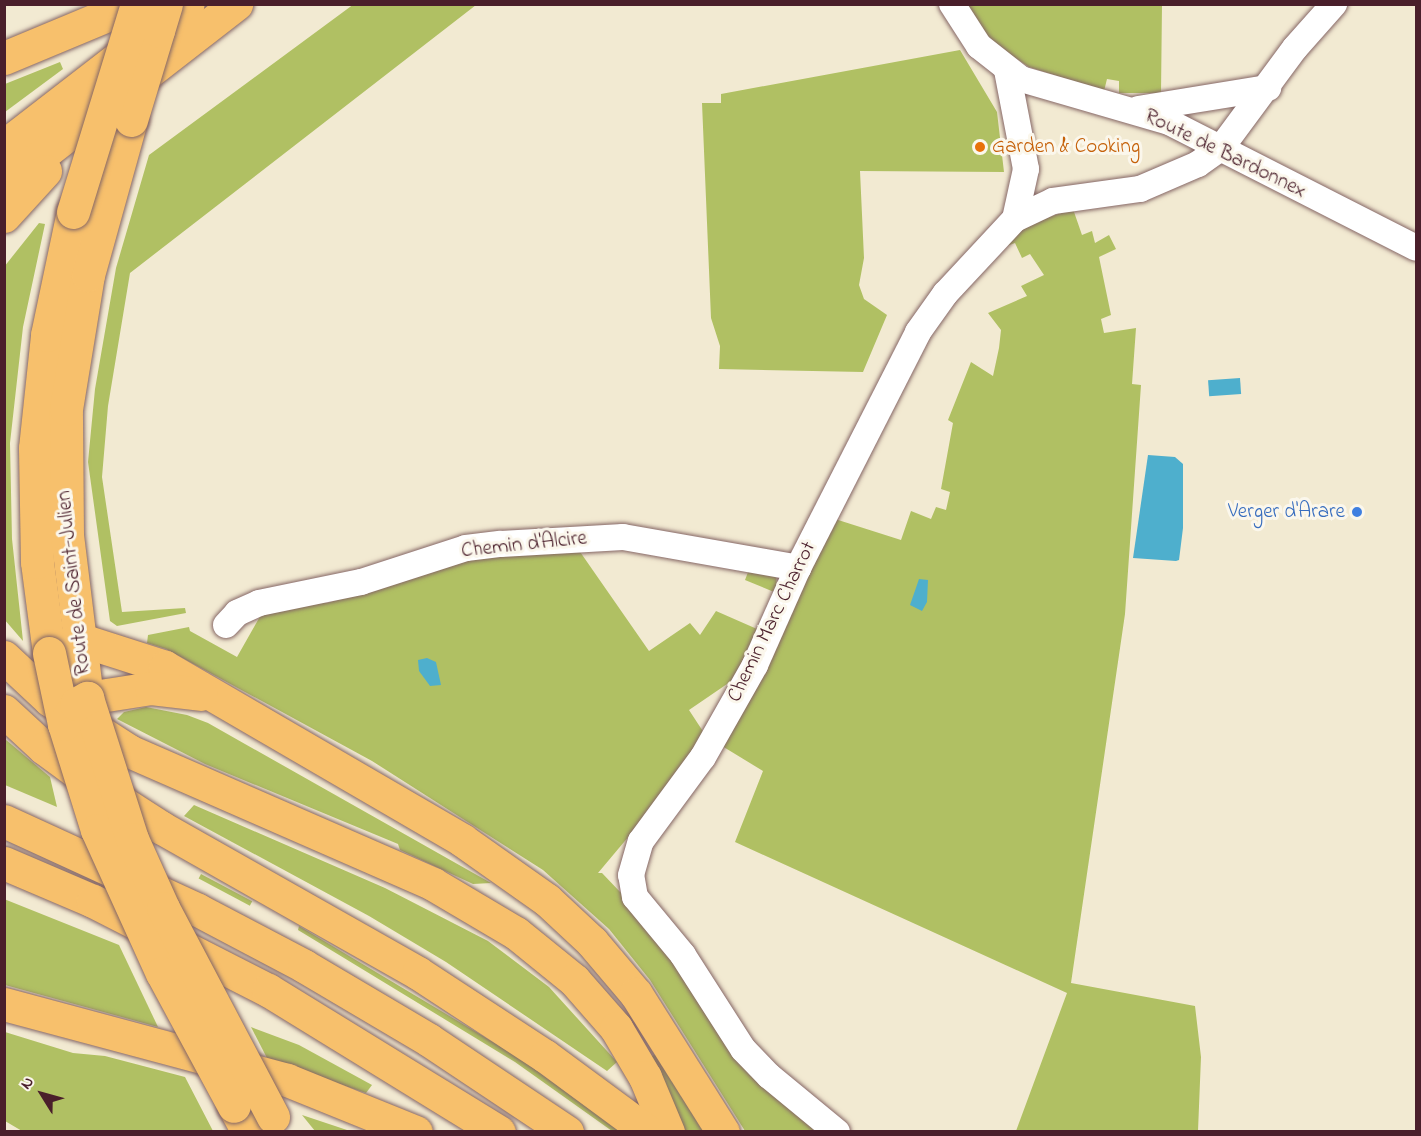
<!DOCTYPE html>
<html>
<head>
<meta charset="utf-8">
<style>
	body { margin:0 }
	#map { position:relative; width:1421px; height:1136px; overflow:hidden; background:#f2ead2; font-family:"Indie Flower",sans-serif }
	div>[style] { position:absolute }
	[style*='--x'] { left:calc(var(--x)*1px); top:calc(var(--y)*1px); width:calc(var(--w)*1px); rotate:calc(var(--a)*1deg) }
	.green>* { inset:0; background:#b0c063; transform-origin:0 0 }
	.water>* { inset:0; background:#4eafcd; transform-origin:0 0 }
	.roads { filter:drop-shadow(0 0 2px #856665) drop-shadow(0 0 2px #856665) }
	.minor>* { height:26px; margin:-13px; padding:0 13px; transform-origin:13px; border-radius:13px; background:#fff }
	.major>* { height:33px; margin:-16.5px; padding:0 16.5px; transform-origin:16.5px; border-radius:16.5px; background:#f7c06c }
	.highway>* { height:33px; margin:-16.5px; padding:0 16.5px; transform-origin:16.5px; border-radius:16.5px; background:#f7c06c }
	.bridges { filter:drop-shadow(0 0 2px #856665) drop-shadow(0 0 2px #856665) }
	.major-bridge>* { height:33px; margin:-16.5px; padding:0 16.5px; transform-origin:16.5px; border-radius:16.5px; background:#f7c06c }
	.highway-bridge>* { height:33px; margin:-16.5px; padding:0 16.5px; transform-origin:16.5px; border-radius:16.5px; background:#f7c06c }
	.dots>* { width:16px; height:16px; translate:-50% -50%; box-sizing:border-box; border:3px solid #fbf7ec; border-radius:50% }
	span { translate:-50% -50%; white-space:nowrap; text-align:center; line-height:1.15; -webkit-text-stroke:6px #fbf7ec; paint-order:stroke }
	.food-label { font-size:21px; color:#c56008 }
	.left { translate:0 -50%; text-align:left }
	.street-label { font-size:21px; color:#4a1f2b }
	.shop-label { font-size:21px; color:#366cbe }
	.right { translate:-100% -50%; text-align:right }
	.frame { position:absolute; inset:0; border:6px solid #4a1f2b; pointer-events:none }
	.north { position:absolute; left:12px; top:1064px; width:60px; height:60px; -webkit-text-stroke:4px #fbf7ec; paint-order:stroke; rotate:307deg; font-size:16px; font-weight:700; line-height:24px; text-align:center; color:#4a1f2b }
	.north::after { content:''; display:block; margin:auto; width:21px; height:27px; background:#4a1f2b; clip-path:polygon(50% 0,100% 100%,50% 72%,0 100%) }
</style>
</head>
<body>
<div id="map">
	<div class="green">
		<i style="clip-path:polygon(354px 4px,476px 5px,130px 273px,108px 406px,102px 477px,122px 612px,185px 608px,186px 613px,117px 626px,110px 621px,88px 462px,95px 389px,116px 268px,149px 155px)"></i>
		<i style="clip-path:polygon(965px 5px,1162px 5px,1161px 93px,1119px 93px,1119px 81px,1107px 79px,1104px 91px,1029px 67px,987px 39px)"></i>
		<i style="clip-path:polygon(960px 50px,997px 112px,1004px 172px,860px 171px,864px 258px,859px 285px,864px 299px,887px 315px,863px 372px,719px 369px,720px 346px,711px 318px,702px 103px,721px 103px,721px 94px)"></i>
		<i style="clip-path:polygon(60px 62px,63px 69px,5px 112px,5px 84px)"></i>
		<i style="clip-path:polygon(1073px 209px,1082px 235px,1092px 231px,1095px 243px,1109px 235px,1116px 249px,1099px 257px,1111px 315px,1101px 319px,1104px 333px,1136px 328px,1132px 384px,1141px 385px,1125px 614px,1071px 983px,1195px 1006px,1201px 1057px,1198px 1131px,1016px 1131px,1067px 993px,735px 842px,763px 771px,722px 746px,835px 519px,901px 540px,911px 511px,931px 519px,936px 507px,946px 510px,950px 492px,941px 489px,953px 423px,948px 420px,971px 362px,993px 376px,999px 348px,1001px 330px,988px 313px,1027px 296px,1021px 286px,1044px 275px,1030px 254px,1022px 258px,1015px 243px,1004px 247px,1023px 226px)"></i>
		<i style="clip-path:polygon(39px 223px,45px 224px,23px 327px,10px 443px,12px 539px,23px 641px,4px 619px,4px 267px)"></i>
		<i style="clip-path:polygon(576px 546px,649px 651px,690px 623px,700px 635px,716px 611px,757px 629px,774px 592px,745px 580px,750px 567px,776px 576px,778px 597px,734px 687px,730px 682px,689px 710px,706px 736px,687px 767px,598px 873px,602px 873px,643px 916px,824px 1131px,745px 1131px,650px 980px,609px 929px,543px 870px,372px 761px,166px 649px,147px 643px,148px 635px,189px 627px,190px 631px,237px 657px,262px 613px,310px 600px,327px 603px,476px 557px)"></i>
		<i style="clip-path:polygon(146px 707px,187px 715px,208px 723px,491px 883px,473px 884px,400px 850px,398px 844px,205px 764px,117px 719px,124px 712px)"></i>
		<i style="clip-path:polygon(5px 739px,50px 777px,57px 807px,5px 785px)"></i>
		<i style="clip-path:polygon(194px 805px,385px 888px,488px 941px,549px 987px,617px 1062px,607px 1071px,446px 962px,369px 916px,184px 816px)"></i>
		<i style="left:201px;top:874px;width:58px;height:5px;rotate:28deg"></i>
		<i style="clip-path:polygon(4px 899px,119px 945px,158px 1027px,5px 985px)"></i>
		<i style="clip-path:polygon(299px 926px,518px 1057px,620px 1131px,612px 1131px,515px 1062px,298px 930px)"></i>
		<i style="clip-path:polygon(251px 1027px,299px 1045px,372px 1085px,366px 1093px,268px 1060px)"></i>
		<i style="clip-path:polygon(5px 1032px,73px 1053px,105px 1056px,185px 1077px,213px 1131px,22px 1131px,5px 1121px)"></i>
		<i style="clip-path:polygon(661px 1052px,707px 1131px,682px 1131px,650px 1057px)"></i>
		<i style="clip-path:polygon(302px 1115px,350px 1131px,315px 1131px)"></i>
	</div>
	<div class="water">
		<i style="left:1240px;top:378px;width:16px;height:32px;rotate:86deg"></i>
		<i style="clip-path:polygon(1148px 455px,1175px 457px,1183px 464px,1183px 528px,1179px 560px,1176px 561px,1133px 558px)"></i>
		<i style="clip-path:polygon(919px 579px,928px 580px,927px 602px,922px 611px,910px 605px)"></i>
		<i style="clip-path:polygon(427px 658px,436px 662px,441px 685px,430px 686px,419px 671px,418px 660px)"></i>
	</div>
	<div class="roads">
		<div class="minor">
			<i style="--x:952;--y:4;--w:50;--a:57.3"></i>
			<i style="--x:979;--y:46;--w:53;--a:38.2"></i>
			<i style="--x:1021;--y:79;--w:154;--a:16.2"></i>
			<i style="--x:1169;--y:122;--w:277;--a:27"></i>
			<i style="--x:1138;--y:109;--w:132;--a:-9.2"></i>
			<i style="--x:1015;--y:219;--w:42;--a:-25.3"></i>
			<i style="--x:1053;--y:201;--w:88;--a:-7.9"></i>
			<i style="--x:1140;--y:189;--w:63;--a:-23.3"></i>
			<i style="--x:1198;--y:164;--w:28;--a:-35"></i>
			<i style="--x:1221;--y:148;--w:124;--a:-53.5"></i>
			<i style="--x:1295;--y:48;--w:59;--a:-48.4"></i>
			<i style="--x:226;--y:625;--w:16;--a:-47"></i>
			<i style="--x:237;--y:613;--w:24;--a:-24"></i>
			<i style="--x:259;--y:603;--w:104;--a:-11.6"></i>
			<i style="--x:361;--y:582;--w:110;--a:-17.9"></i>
			<i style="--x:466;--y:548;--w:35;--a:-7"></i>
			<i style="--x:501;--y:544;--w:122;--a:-3.3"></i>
			<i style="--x:623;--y:537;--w:178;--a:10"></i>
			<i style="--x:837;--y:1132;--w:88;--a:-140.5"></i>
			<i style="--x:769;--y:1076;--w:37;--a:-134"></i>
			<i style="--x:743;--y:1049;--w:112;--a:-122.6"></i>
			<i style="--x:683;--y:955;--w:75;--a:-129.6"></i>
			<i style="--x:635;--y:897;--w:22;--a:-100"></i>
			<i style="--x:631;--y:875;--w:35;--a:-74"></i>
			<i style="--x:641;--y:841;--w:104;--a:-53.6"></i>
			<i style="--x:703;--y:757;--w:106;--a:-60.5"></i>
			<i style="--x:755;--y:665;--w:106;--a:-66.1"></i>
			<i style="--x:798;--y:568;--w:265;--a:-63"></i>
			<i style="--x:918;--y:332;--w:47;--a:-54.6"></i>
			<i style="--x:945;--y:294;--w:103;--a:-47"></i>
			<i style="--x:1015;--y:219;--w:51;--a:-77.6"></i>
			<i style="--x:1026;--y:169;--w:101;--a:-100.9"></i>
		</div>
		<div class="major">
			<i style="--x:49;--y:653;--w:92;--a:-97.5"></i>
			<i style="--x:37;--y:562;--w:114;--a:-91"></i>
			<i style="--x:35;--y:448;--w:114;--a:-83.9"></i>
			<i style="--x:47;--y:335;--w:126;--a:-78.1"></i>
			<i style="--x:87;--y:698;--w:164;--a:-97"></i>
			<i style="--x:67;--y:535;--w:126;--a:-90.5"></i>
			<i style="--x:66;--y:409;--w:136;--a:-80.7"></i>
			<i style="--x:88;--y:275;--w:161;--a:-74.5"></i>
			<i style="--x:234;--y:1106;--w:30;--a:62"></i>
		</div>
		<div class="highway">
			<i style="--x:4;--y:58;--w:141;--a:-22.6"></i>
			<i style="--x:4;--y:146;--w:232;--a:-37.7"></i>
			<i style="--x:4;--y:184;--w:294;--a:-37.8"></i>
			<i style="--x:4;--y:216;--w:61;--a:-47.7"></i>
			<i style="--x:78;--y:639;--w:91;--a:17.8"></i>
			<i style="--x:165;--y:667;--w:344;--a:30.2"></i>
			<i style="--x:462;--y:840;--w:104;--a:35.2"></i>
			<i style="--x:547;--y:900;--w:62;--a:43"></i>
			<i style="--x:592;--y:942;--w:68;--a:49.8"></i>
			<i style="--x:636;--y:994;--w:163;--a:57.8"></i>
			<i style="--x:4;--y:657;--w:63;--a:43.1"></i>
			<i style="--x:50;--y:700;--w:94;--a:32.8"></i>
			<i style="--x:129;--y:751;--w:332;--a:23.6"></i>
			<i style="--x:433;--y:884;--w:96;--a:30.6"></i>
			<i style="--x:516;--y:933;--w:75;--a:39"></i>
			<i style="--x:574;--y:980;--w:64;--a:48.8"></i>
			<i style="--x:616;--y:1028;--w:57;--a:59.4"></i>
			<i style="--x:645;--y:1077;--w:60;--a:67.3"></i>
			<i style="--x:87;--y:698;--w:65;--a:-8.9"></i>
			<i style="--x:151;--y:688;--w:50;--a:6.8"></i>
			<i style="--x:4;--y:711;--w:54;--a:42.8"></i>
			<i style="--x:44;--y:748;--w:56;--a:36.3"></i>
			<i style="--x:89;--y:781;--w:87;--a:32.8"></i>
			<i style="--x:162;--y:828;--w:294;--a:29.5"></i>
			<i style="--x:418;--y:973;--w:152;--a:33.2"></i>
			<i style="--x:545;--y:1056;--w:128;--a:36.4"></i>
			<i style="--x:4;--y:821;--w:213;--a:24.6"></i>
			<i style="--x:198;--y:910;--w:120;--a:27.8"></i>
			<i style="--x:304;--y:966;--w:145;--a:30.6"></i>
			<i style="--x:429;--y:1040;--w:166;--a:33.7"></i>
			<i style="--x:4;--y:863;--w:97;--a:23.1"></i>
			<i style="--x:93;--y:901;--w:196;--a:27"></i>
			<i style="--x:268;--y:990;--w:271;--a:31.6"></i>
			<i style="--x:4;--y:1004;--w:293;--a:15"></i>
			<i style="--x:287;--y:1080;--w:139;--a:22"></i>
		</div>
	</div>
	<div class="bridges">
		<div class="major-bridge">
			<i style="--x:131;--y:120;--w:121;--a:-73.2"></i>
			<i style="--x:73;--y:212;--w:218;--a:-72.9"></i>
			<i style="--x:49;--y:653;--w:73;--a:78.1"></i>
			<i style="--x:64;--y:724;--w:111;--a:72.7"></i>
			<i style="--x:97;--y:830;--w:157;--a:65.6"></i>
			<i style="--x:162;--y:973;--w:151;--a:61.6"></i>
			<i style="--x:87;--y:698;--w:148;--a:72.3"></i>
			<i style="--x:132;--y:839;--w:76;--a:65.8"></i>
			<i style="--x:163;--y:908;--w:236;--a:62.2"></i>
		</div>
		<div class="highway-bridge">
			<i style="--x:142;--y:4;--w:31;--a:59"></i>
			<i style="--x:64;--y:724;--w:23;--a:-59"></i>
			<i style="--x:76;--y:704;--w:13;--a:-29"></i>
		</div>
	</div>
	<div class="dots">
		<i style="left:980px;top:147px;background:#e8710a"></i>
		<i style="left:1357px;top:512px;background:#3f7fe0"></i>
	</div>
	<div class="food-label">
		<span class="left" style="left:992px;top:147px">Garden &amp; Cooking</span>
	</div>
	<div class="street-label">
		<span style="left:1225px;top:154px;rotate:26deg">Route de Bardonnex</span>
		<span style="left:524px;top:545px;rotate:-6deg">Chemin d'Alcire</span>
		<span style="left:74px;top:583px;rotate:-96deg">Route de Saint-Julien</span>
		<span style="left:772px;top:622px;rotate:-64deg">Chemin Marc Charrot</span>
	</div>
	<div class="shop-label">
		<span class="right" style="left:1345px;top:512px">Verger d'Arare</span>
	</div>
	<div class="frame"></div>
	<div class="north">N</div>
</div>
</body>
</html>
